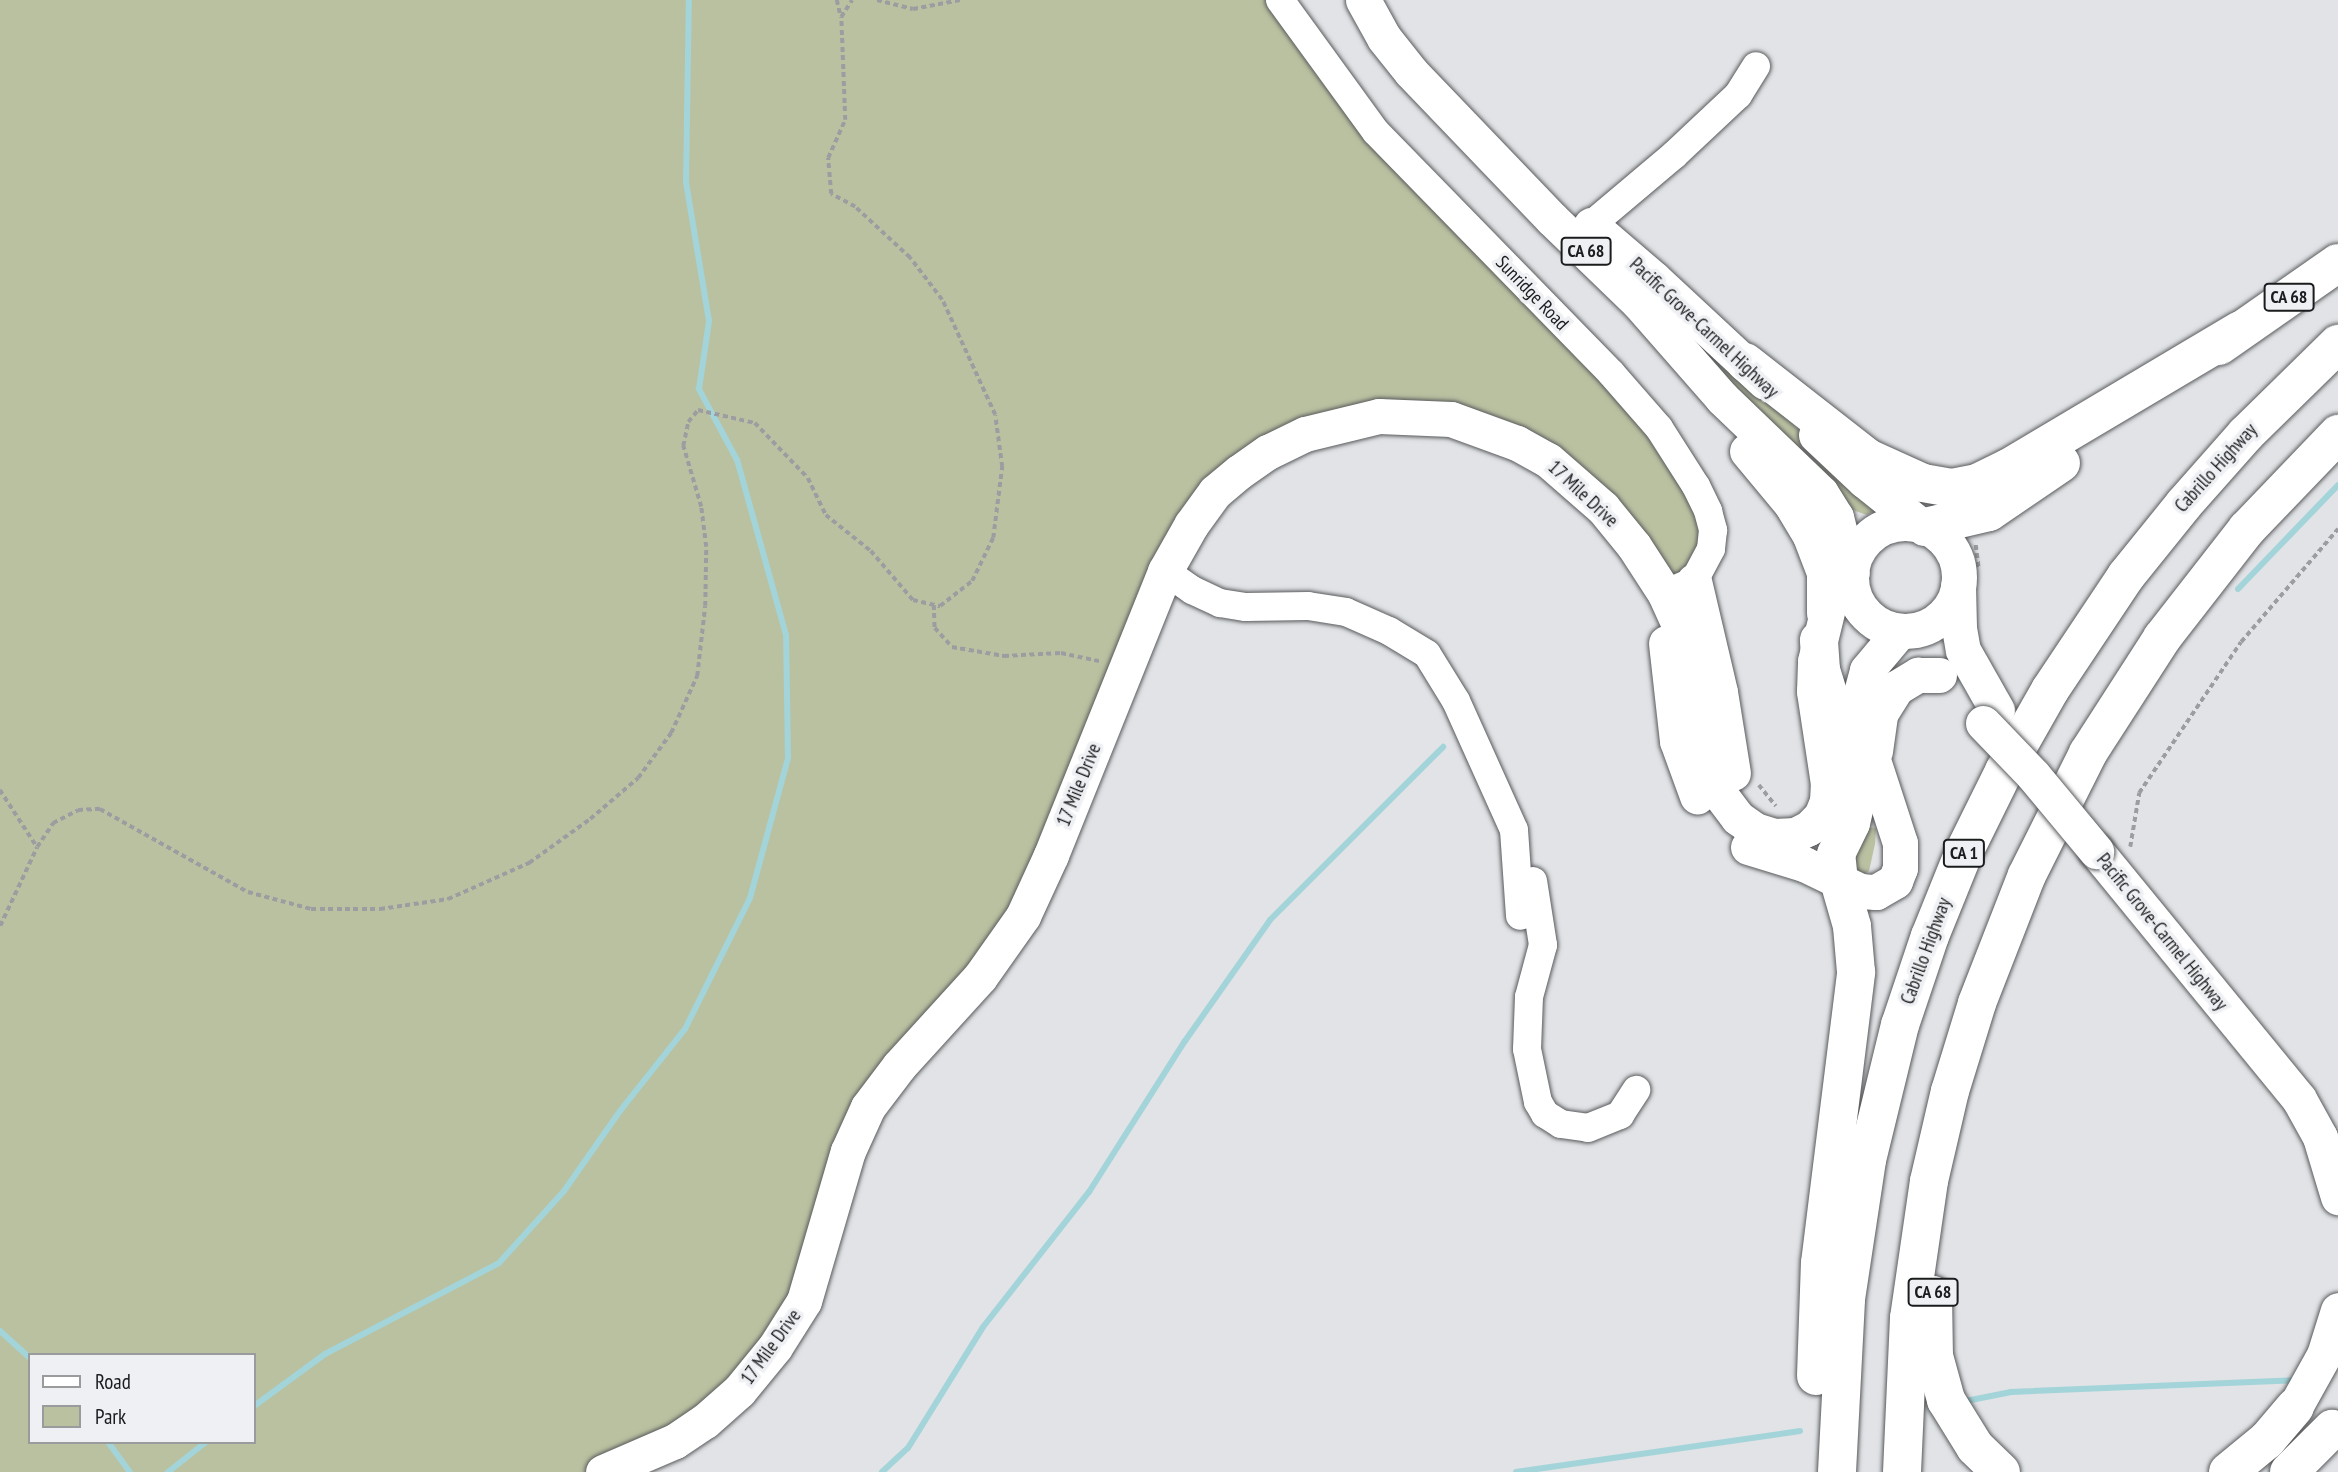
<!DOCTYPE html>
<html>
<head>
<meta charset="utf-8">
<style>
	body { margin:0 }
	#map { position:relative; width:2338px; height:1472px; overflow:hidden; background:#e1e3e6; font-family:"PT Sans Narrow",sans-serif }
	div>[style] { position:absolute }
	[style*='--x'] { left:calc(var(--x)*1px); top:calc(var(--y)*1px); width:calc(var(--w)*1px); rotate:calc(var(--a)*1deg) }
	.green>* { inset:0; background:#bac1a1 }
	.stream>* { height:6px; margin:-3px; padding:0 3px; transform-origin:3px; border-radius:3px; background:#a2d4d9 }
	.path>* { height:3.5px; margin-top:-1.75px; transform-origin:0; background:repeating-linear-gradient(90deg,#9c9da0 0 5px,transparent 0 8.5px) }
	.roads { filter:drop-shadow(0 0 2px #585a5c) drop-shadow(0 0 2px #585a5c) }
	.minor>* { height:28px; margin:-14px; padding:0 14px; transform-origin:14px; border-radius:14px; background:#fff }
	.major>* { height:35px; margin:-17.5px; padding:0 17.5px; transform-origin:17.5px; border-radius:17.5px; background:#fff }
	.major>.ring { margin:-17.5px; padding:0; box-sizing:content-box; background:none; border:35px solid #fff; border-radius:50% }
	.highway>* { height:38px; margin:-19px; padding:0 19px; transform-origin:19px; border-radius:19px; background:#fff }
	.bridges { filter:drop-shadow(0 0 2px #585a5c) drop-shadow(0 0 2px #585a5c) }
	.major-bridge>* { height:35px; margin:-17.5px; padding:0 17.5px; transform-origin:17.5px; border-radius:17.5px; background:#fff }
	span { translate:-50% -50%; white-space:nowrap; text-align:center; line-height:1.15; -webkit-text-stroke:7px #eef0f3; paint-order:stroke }
	.shield-label span { padding:2px 5px; background:#eef0f3; border:2px solid; border-radius:5px; -webkit-text-stroke-width:0 }
	.shield-label { font-size:18px; color:#1b1c1d; font-weight:700 }
	.street-label { font-size:19px; color:#1b1c1d }
	.legend { position:absolute; left:28px; top:1353px; width:228px; height:91px; box-sizing:border-box; background:#eef0f3; border:2px solid #9a9b9d; margin:0; padding:9px 12px; list-style:none; font-size:21px; color:#1b1c1d }
	.legend li { display:flex; align-items:center; gap:14px; height:35px }
	.legend b { width:35px; border:2px solid #9a9b9d }
</style>
</head>
<body>
<div id="map">
	<div class="green">
		<i style="clip-path:polygon(evenodd,0 0,1280px 0,1318px 50px,1627px 391px,1713px 530px,1665px 594px,1548px 460px,1379px 416px,1215px 492px,1051px 855px,899px 1066px,817px 1265px,739px 1391px,603px 1472px,0 1472px,0 0,30px 1355px,254px 1355px,254px 1442px,30px 1442px,30px 1355px)"></i>
		<i style="clip-path:polygon(1649px 291px,1784px 415px,1877px 509px,1867px 515px,1850px 509px,1721px 382px)"></i>
		<i style="clip-path:polygon(1864px 827px,1876px 828px,1875px 844px,1869px 871px,1859px 877px,1850px 861px)"></i>
	</div>
	<div class="stream">
		<i style="--x:2238;--y:589;--w:144;--a:-46.1"></i>
		<i style="--x:0;--y:1331;--w:40;--a:42"></i>
		<i style="--x:1966;--y:1401;--w:46;--a:-11.3"></i>
		<i style="--x:2011;--y:1392;--w:283;--a:-2.4"></i>
		<i style="--x:254;--y:1406;--w:88;--a:-36.2"></i>
		<i style="--x:325;--y:1354;--w:196;--a:-27.6"></i>
		<i style="--x:499;--y:1263;--w:97;--a:-47.9"></i>
		<i style="--x:564;--y:1191;--w:98;--a:-55"></i>
		<i style="--x:620;--y:1111;--w:105;--a:-51.6"></i>
		<i style="--x:685;--y:1029;--w:146;--a:-63.6"></i>
		<i style="--x:750;--y:898;--w:145;--a:-74.8"></i>
		<i style="--x:788;--y:758;--w:123;--a:-90.9"></i>
		<i style="--x:786;--y:635;--w:182;--a:-105.6"></i>
		<i style="--x:737;--y:460;--w:81;--a:-118.2"></i>
		<i style="--x:699;--y:389;--w:69;--a:-81.6"></i>
		<i style="--x:709;--y:321;--w:141;--a:-99.4"></i>
		<i style="--x:686;--y:182;--w:182;--a:-89.1"></i>
		<i style="--x:108;--y:1442;--w:37;--a:54"></i>
		<i style="--x:168;--y:1472;--w:48;--a:-38.3"></i>
		<i style="--x:882;--y:1472;--w:35;--a:-43"></i>
		<i style="--x:908;--y:1448;--w:142;--a:-58.2"></i>
		<i style="--x:983;--y:1327;--w:172;--a:-51.9"></i>
		<i style="--x:1089;--y:1192;--w:179;--a:-57.6"></i>
		<i style="--x:1185;--y:1041;--w:148;--a:-54.9"></i>
		<i style="--x:1270;--y:920;--w:245;--a:-45"></i>
		<i style="--x:1516;--y:1472;--w:287;--a:-8.2"></i>
	</div>
	<div class="path">
		<i style="--x:837;--y:0;--w:17;--a:77"></i>
		<i style="--x:877;--y:0;--w:37;--a:14"></i>
		<i style="--x:913;--y:9;--w:48;--a:-10.8"></i>
		<i style="--x:1976;--y:545;--w:23;--a:83"></i>
		<i style="--x:934;--y:605;--w:23;--a:88"></i>
		<i style="--x:935;--y:628;--w:25;--a:48"></i>
		<i style="--x:952;--y:647;--w:53;--a:9.8"></i>
		<i style="--x:1004;--y:656;--w:57;--a:-3"></i>
		<i style="--x:1061;--y:653;--w:39;--a:12"></i>
		<i style="--x:1759;--y:785;--w:27;--a:51"></i>
		<i style="--x:0;--y:790;--w:68;--a:57"></i>
		<i style="--x:2130;--y:847;--w:55;--a:-80.5"></i>
		<i style="--x:2139;--y:793;--w:182;--a:-56"></i>
		<i style="--x:2241;--y:642;--w:149;--a:-49.4"></i>
		<i style="--x:0;--y:926;--w:87;--a:-64.9"></i>
		<i style="--x:37;--y:847;--w:29;--a:-56"></i>
		<i style="--x:53;--y:823;--w:28;--a:-27"></i>
		<i style="--x:78;--y:810;--w:22;--a:-3"></i>
		<i style="--x:100;--y:809;--w:170;--a:29.3"></i>
		<i style="--x:248;--y:892;--w:65;--a:15.1"></i>
		<i style="--x:311;--y:909;--w:69;--a:0"></i>
		<i style="--x:380;--y:909;--w:69;--a:-8.4"></i>
		<i style="--x:448;--y:899;--w:89;--a:-24"></i>
		<i style="--x:529;--y:863;--w:75;--a:-35.8"></i>
		<i style="--x:590;--y:819;--w:63;--a:-40.5"></i>
		<i style="--x:638;--y:778;--w:56;--a:-53.7"></i>
		<i style="--x:671;--y:733;--w:63;--a:-65.5"></i>
		<i style="--x:697;--y:676;--w:70;--a:-83.5"></i>
		<i style="--x:705;--y:606;--w:59;--a:-89"></i>
		<i style="--x:706;--y:547;--w:40;--a:-97.1"></i>
		<i style="--x:701;--y:507;--w:64;--a:-106.4"></i>
		<i style="--x:683;--y:446;--w:25;--a:-78"></i>
		<i style="--x:688;--y:422;--w:16;--a:-50"></i>
		<i style="--x:698;--y:410;--w:58;--a:12.8"></i>
		<i style="--x:755;--y:423;--w:76;--a:46.1"></i>
		<i style="--x:808;--y:478;--w:41;--a:64.1"></i>
		<i style="--x:826;--y:515;--w:58;--a:38.7"></i>
		<i style="--x:871;--y:551;--w:65;--a:49.4"></i>
		<i style="--x:913;--y:600;--w:28;--a:13"></i>
		<i style="--x:940;--y:606;--w:41;--a:-38"></i>
		<i style="--x:972;--y:581;--w:48;--a:-64"></i>
		<i style="--x:993;--y:538;--w:72;--a:-82.8"></i>
		<i style="--x:1002;--y:467;--w:52;--a:-97.7"></i>
		<i style="--x:995;--y:415;--w:127;--a:-114.7"></i>
		<i style="--x:942;--y:300;--w:53;--a:-127.3"></i>
		<i style="--x:910;--y:258;--w:75;--a:-137.2"></i>
		<i style="--x:855;--y:207;--w:27;--a:-152"></i>
		<i style="--x:831;--y:194;--w:36;--a:-95"></i>
		<i style="--x:828;--y:158;--w:42;--a:-65.9"></i>
		<i style="--x:845;--y:120;--w:103;--a:-92.2"></i>
		<i style="--x:841;--y:17;--w:20;--a:-57"></i>
	</div>
	<div class="roads">
		<div class="minor">
			<i style="--x:1280;--y:0;--w:163;--a:54"></i>
			<i style="--x:1376;--y:132;--w:337;--a:45.7"></i>
			<i style="--x:1611;--y:373;--w:73;--a:48.9"></i>
			<i style="--x:1659;--y:428;--w:69;--a:57.5"></i>
			<i style="--x:1696;--y:486;--w:28;--a:64"></i>
			<i style="--x:1708;--y:511;--w:20;--a:75"></i>
			<i style="--x:1713;--y:530;--w:19;--a:96"></i>
			<i style="--x:1711;--y:549;--w:36;--a:118"></i>
			<i style="--x:1694;--y:581;--w:20;--a:156"></i>
			<i style="--x:1591;--y:225;--w:109;--a:-40.1"></i>
			<i style="--x:1674;--y:155;--w:88;--a:-43.2"></i>
			<i style="--x:1738;--y:95;--w:34;--a:-58"></i>
			<i style="--x:1165;--y:571;--w:33;--a:35"></i>
			<i style="--x:1192;--y:590;--w:31;--a:25"></i>
			<i style="--x:1220;--y:603;--w:26;--a:9"></i>
			<i style="--x:1246;--y:607;--w:62;--a:-0.9"></i>
			<i style="--x:1308;--y:606;--w:38;--a:9"></i>
			<i style="--x:1346;--y:612;--w:47;--a:23.8"></i>
			<i style="--x:1389;--y:631;--w:44;--a:31.2"></i>
			<i style="--x:1427;--y:654;--w:55;--a:58.3"></i>
			<i style="--x:1456;--y:701;--w:141;--a:65.8"></i>
			<i style="--x:1514;--y:830;--w:86;--a:86"></i>
			<i style="--x:1533;--y:881;--w:65;--a:81.1"></i>
			<i style="--x:1543;--y:945;--w:54;--a:105.1"></i>
			<i style="--x:1529;--y:997;--w:52;--a:92.2"></i>
			<i style="--x:1527;--y:1049;--w:54;--a:78.3"></i>
			<i style="--x:1538;--y:1102;--w:14;--a:60"></i>
			<i style="--x:1545;--y:1114;--w:19;--a:32"></i>
			<i style="--x:1561;--y:1124;--w:27;--a:8"></i>
			<i style="--x:1588;--y:1128;--w:35;--a:-22"></i>
			<i style="--x:1620;--y:1115;--w:30;--a:-57"></i>
		</div>
		<div class="major">
			<i style="--x:1363;--y:0;--w:43;--a:61.1"></i>
			<i style="--x:1384;--y:38;--w:43;--a:51.5"></i>
			<i style="--x:1411;--y:72;--w:204;--a:46.2"></i>
			<i style="--x:1552;--y:219;--w:120;--a:44"></i>
			<i style="--x:1638;--y:302;--w:128;--a:48.8"></i>
			<i style="--x:1722;--y:398;--w:137;--a:43.8"></i>
			<i style="--x:1821;--y:493;--w:28;--a:58"></i>
			<i style="--x:1836;--y:517;--w:33;--a:76"></i>
			<i style="--x:1844;--y:549;--w:16;--a:60"></i>
			<i style="--x:1591;--y:225;--w:83;--a:40.6"></i>
			<i style="--x:1654;--y:279;--w:151;--a:42.9"></i>
			<i style="--x:1816;--y:435;--w:66;--a:43.2"></i>
			<i style="--x:1864;--y:480;--w:72;--a:38.8"></i>
			<i style="--x:1747;--y:451;--w:69;--a:50.3"></i>
			<i style="--x:1791;--y:504;--w:37;--a:59"></i>
			<i style="--x:1810;--y:536;--w:39;--a:69"></i>
			<i style="--x:1824;--y:572;--w:41;--a:90"></i>
			<i class="ring" style="left:1851px;top:523px;width:73px;height:73px"></i>
			<i style="--x:1694;--y:581;--w:114;--a:76.8"></i>
			<i style="--x:1720;--y:692;--w:82;--a:80.9"></i>
			<i style="--x:1958;--y:586;--w:42;--a:88.6"></i>
			<i style="--x:1959;--y:628;--w:22;--a:80"></i>
			<i style="--x:1963;--y:650;--w:69;--a:60.5"></i>
			<i style="--x:1666;--y:643;--w:99;--a:83.6"></i>
			<i style="--x:1677;--y:741;--w:59;--a:70"></i>
			<i style="--x:1875;--y:751;--w:37;--a:-82"></i>
			<i style="--x:1880;--y:714;--w:31;--a:-58"></i>
			<i style="--x:1896;--y:688;--w:26;--a:-31"></i>
			<i style="--x:1918;--y:675;--w:21;--a:0"></i>
			<i style="--x:1748;--y:847;--w:59;--a:16.9"></i>
			<i style="--x:1804;--y:864;--w:62;--a:25.7"></i>
			<i style="--x:1860;--y:891;--w:16;--a:4"></i>
			<i style="--x:1876;--y:892;--w:22;--a:-30"></i>
			<i style="--x:1895;--y:881;--w:14;--a:-69"></i>
			<i style="--x:1900;--y:868;--w:25;--a:-90"></i>
			<i style="--x:1900;--y:843;--w:120;--a:-108"></i>
			<i style="--x:1863;--y:729;--w:29;--a:-98"></i>
			<i style="--x:1859;--y:700;--w:31;--a:-75"></i>
			<i style="--x:1867;--y:670;--w:50;--a:-49.9"></i>
			<i style="--x:2096;--y:851;--w:320;--a:50.7"></i>
			<i style="--x:2299;--y:1099;--w:43;--a:61.1"></i>
			<i style="--x:2320;--y:1137;--w:63;--a:73.3"></i>
			<i style="--x:2295;--y:1407;--w:60;--a:-60.9"></i>
			<i style="--x:2324;--y:1355;--w:47;--a:-72.7"></i>
			<i style="--x:603;--y:1472;--w:78;--a:-23.3"></i>
			<i style="--x:675;--y:1441;--w:36;--a:-34"></i>
			<i style="--x:705;--y:1421;--w:45;--a:-41.4"></i>
			<i style="--x:739;--y:1391;--w:57;--a:-50.7"></i>
			<i style="--x:775;--y:1347;--w:54;--a:-57.8"></i>
			<i style="--x:804;--y:1301;--w:156;--a:-73.7"></i>
			<i style="--x:848;--y:1151;--w:48;--a:-65.6"></i>
			<i style="--x:868;--y:1107;--w:51;--a:-52.9"></i>
			<i style="--x:899;--y:1066;--w:120;--a:-47.7"></i>
			<i style="--x:980;--y:977;--w:75;--a:-54.8"></i>
			<i style="--x:1023;--y:916;--w:67;--a:-65.3"></i>
			<i style="--x:1051;--y:855;--w:306;--a:-68.1"></i>
			<i style="--x:1165;--y:571;--w:53;--a:-60.5"></i>
			<i style="--x:1191;--y:525;--w:41;--a:-54"></i>
			<i style="--x:1215;--y:492;--w:31;--a:-40"></i>
			<i style="--x:1239;--y:472;--w:35;--a:-35"></i>
			<i style="--x:1268;--y:452;--w:41;--a:-25.9"></i>
			<i style="--x:1305;--y:434;--w:76;--a:-13.7"></i>
			<i style="--x:1379;--y:416;--w:72;--a:2.4"></i>
			<i style="--x:1451;--y:419;--w:70;--a:20"></i>
			<i style="--x:1517;--y:443;--w:35;--a:29"></i>
			<i style="--x:1548;--y:460;--w:73;--a:41.1"></i>
			<i style="--x:1603;--y:508;--w:49;--a:50.8"></i>
			<i style="--x:1634;--y:546;--w:57;--a:57.1"></i>
			<i style="--x:1665;--y:594;--w:48;--a:65.6"></i>
			<i style="--x:1685;--y:638;--w:150;--a:79.2"></i>
			<i style="--x:1713;--y:785;--w:41;--a:52.9"></i>
			<i style="--x:1738;--y:818;--w:21;--a:35"></i>
			<i style="--x:1755;--y:830;--w:21;--a:17"></i>
			<i style="--x:1775;--y:836;--w:20;--a:-3"></i>
			<i style="--x:1795;--y:835;--w:16;--a:-27"></i>
			<i style="--x:1809;--y:828;--w:17;--a:-45"></i>
			<i style="--x:1821;--y:816;--w:16;--a:-68"></i>
			<i style="--x:1827;--y:801;--w:17;--a:-87"></i>
			<i style="--x:1828;--y:784;--w:94;--a:-98.6"></i>
			<i style="--x:1814;--y:691;--w:30;--a:-88"></i>
			<i style="--x:1815;--y:661;--w:67;--a:-76.2"></i>
			<i style="--x:1831;--y:596;--w:31;--a:-48"></i>
		</div>
		<div class="highway">
			<i style="--x:2219;--y:346;--w:145;--a:-34.9"></i>
			<i style="--x:1745;--y:362;--w:156;--a:38"></i>
			<i style="--x:1868;--y:458;--w:60;--a:24.4"></i>
			<i style="--x:1923;--y:483;--w:29;--a:10"></i>
			<i style="--x:1952;--y:488;--w:25;--a:-11"></i>
			<i style="--x:1977;--y:483;--w:34;--a:-26"></i>
			<i style="--x:2008;--y:468;--w:270;--a:-30.7"></i>
			<i style="--x:1925;--y:527;--w:66;--a:-13.2"></i>
			<i style="--x:1989;--y:512;--w:87;--a:-34.2"></i>
			<i style="--x:1933;--y:1295;--w:61;--a:89.1"></i>
			<i style="--x:1934;--y:1356;--w:46;--a:74.7"></i>
			<i style="--x:1946;--y:1400;--w:55;--a:58.3"></i>
			<i style="--x:1975;--y:1447;--w:36;--a:44"></i>
			<i style="--x:1816;--y:1376;--w:113;--a:-88"></i>
			<i style="--x:1820;--y:1263;--w:293;--a:-82.9"></i>
			<i style="--x:1856;--y:972;--w:46;--a:-95"></i>
			<i style="--x:1852;--y:926;--w:47;--a:-106.1"></i>
			<i style="--x:1839;--y:881;--w:27;--a:-96"></i>
			<i style="--x:1836;--y:854;--w:34;--a:-64"></i>
			<i style="--x:1851;--y:823;--w:26;--a:-77"></i>
			<i style="--x:1857;--y:798;--w:24;--a:-99"></i>
			<i style="--x:1853;--y:774;--w:109;--a:-107.1"></i>
			<i style="--x:1821;--y:670;--w:30;--a:-94"></i>
			<i style="--x:1837;--y:1472;--w:173;--a:-87"></i>
			<i style="--x:1846;--y:1299;--w:141;--a:-81.4"></i>
			<i style="--x:1867;--y:1160;--w:139;--a:-76.3"></i>
			<i style="--x:1900;--y:1025;--w:94;--a:-71.4"></i>
			<i style="--x:1930;--y:936;--w:91;--a:-68"></i>
			<i style="--x:1964;--y:852;--w:90;--a:-63.7"></i>
			<i style="--x:2004;--y:771;--w:93;--a:-60.4"></i>
			<i style="--x:2050;--y:690;--w:137;--a:-56.3"></i>
			<i style="--x:2126;--y:576;--w:92;--a:-51.1"></i>
			<i style="--x:2184;--y:504;--w:94;--a:-48.5"></i>
			<i style="--x:2246;--y:434;--w:129;--a:-44.4"></i>
			<i style="--x:1902;--y:1472;--w:154;--a:-87.4"></i>
			<i style="--x:1909;--y:1318;--w:138;--a:-81.7"></i>
			<i style="--x:1929;--y:1181;--w:92;--a:-76.9"></i>
			<i style="--x:1950;--y:1091;--w:92;--a:-72.9"></i>
			<i style="--x:1977;--y:1003;--w:137;--a:-68.7"></i>
			<i style="--x:2027;--y:875;--w:136;--a:-63.4"></i>
			<i style="--x:2088;--y:753;--w:137;--a:-57.2"></i>
			<i style="--x:2162;--y:638;--w:138;--a:-52.1"></i>
			<i style="--x:2247;--y:529;--w:132;--a:-46.2"></i>
			<i style="--x:2228;--y:1472;--w:50;--a:-39.4"></i>
			<i style="--x:2267;--y:1440;--w:43;--a:-49.7"></i>
			<i style="--x:2289;--y:1472;--w:61;--a:-45"></i>
		</div>
	</div>
	<div class="bridges">
		<div class="major-bridge">
			<i style="--x:1983;--y:723;--w:72;--a:46.1"></i>
			<i style="--x:2033;--y:775;--w:99;--a:50.3"></i>
		</div>
	</div>
	<div class="shield-label">
		<span style="left:1586px;top:251px">CA 68</span>
		<span style="left:2289px;top:297px">CA 68</span>
		<span style="left:1964px;top:853px">CA 1</span>
		<span style="left:1933px;top:1292px">CA 68</span>
	</div>
	<div class="street-label">
		<span style="left:1532px;top:293px;rotate:46deg">Sunridge Road</span>
		<span style="left:1704px;top:328px;rotate:43deg">Pacific Grove-Carmel Highway</span>
		<span style="left:2216px;top:468px;rotate:-48deg">Cabrillo Highway</span>
		<span style="left:1583px;top:494px;rotate:43deg">17 Mile Drive</span>
		<span style="left:1079px;top:785px;rotate:-68deg">17 Mile Drive</span>
		<span style="left:2162px;top:932px;rotate:51deg">Pacific Grove-Carmel Highway</span>
		<span style="left:1926px;top:951px;rotate:-70deg">Cabrillo Highway</span>
		<span style="left:771px;top:1347px;rotate:-54deg">17 Mile Drive</span>
	</div>
	<ul class="legend">
	<li><b style="height:9px;background:#fff"></b>Road</li>
	<li><b style="height:19px;background:#bac1a1"></b>Park</li>
	</ul>
</div>
</body>
</html>
